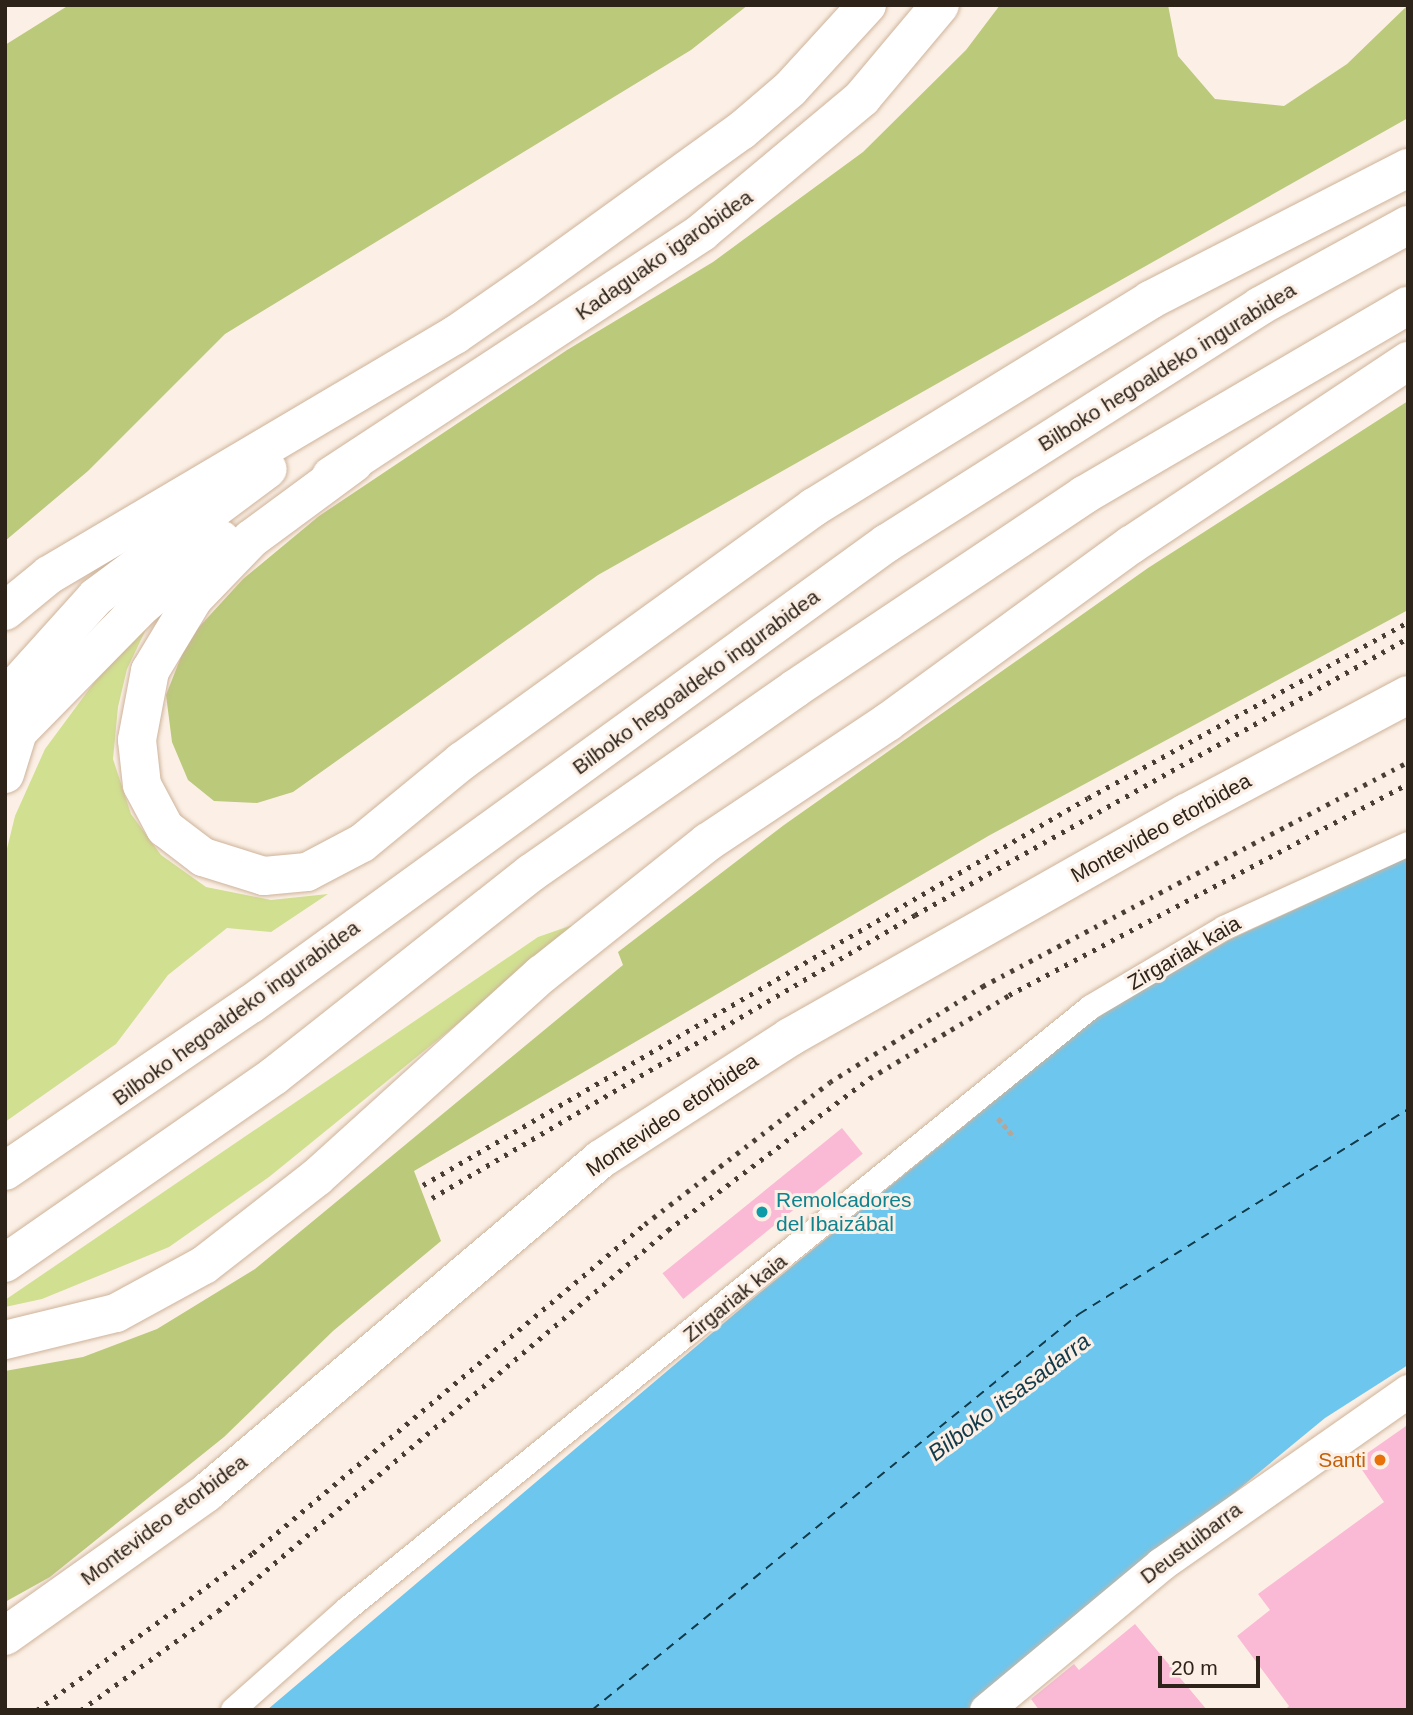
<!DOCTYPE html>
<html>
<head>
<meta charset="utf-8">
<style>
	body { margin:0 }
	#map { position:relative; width:1413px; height:1715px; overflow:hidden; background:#fcf0e6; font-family:Arial,sans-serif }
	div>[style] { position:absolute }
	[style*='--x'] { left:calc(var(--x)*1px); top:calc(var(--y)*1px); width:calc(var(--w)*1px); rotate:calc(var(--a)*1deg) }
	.green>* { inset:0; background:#d1df91 }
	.forest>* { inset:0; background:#bbc97b }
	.water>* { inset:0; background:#6dc6ee }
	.ferry>* { height:2px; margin-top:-1px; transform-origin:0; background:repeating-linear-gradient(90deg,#113a4a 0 9px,transparent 0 16px) }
	.building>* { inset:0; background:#fabad5; transform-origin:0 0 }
	.path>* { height:4.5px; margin-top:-2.25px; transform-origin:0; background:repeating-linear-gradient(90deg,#b2a79d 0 5px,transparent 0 8.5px) }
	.roads { filter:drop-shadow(0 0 2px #ceb39a) drop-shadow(0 0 2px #ceb39a) }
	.pedestrian>* { height:24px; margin:-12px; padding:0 12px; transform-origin:12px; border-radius:12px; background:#fff }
	.minor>* { height:33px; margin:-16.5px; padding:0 16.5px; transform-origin:16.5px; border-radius:16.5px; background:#fff }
	.primary>* { height:38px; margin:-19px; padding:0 19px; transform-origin:19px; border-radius:19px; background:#fff }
	.motorway>* { height:38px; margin:-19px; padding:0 19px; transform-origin:19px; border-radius:19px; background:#fff }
	.rail>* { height:5px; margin-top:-2.5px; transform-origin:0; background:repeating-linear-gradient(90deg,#493e34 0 3.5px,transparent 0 10.5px) }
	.dots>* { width:19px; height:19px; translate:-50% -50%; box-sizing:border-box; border:4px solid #fcf0e6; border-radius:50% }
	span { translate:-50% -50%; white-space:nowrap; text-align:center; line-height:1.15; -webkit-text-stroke:6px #fcf0e6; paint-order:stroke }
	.street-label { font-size:21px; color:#2d2319 }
	.culture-label { font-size:21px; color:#0d838f }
	.left { translate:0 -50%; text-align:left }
	.food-label { font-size:21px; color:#c56008 }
	.right { translate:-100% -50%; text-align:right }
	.water-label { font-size:23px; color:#113a4a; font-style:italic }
	.frame { position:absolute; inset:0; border:7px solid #2d2319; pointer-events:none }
	.scale { position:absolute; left:1158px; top:1656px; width:102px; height:32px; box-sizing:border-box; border:4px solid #2d2319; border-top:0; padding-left:9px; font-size:21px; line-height:24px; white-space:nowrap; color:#2d2319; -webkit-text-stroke:5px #fcf0e6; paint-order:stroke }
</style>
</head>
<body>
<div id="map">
	<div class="green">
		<i style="clip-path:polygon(148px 625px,127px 669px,118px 707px,113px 759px,131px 814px,161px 855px,206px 887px,271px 900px,328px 894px,271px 932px,227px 928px,168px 975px,116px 1044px,5px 1122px,5px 857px,15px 816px,45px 749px,96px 680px)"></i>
		<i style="clip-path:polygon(584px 921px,269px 1177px,169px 1247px,42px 1299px,5px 1307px,5px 1300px,538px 937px)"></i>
	</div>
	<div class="forest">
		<i style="clip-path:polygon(69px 5px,748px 5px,691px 50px,225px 334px,88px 471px,5px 541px,5px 45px)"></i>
		<i style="clip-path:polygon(1000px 5px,1168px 5px,1178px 56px,1215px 99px,1284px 106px,1347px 64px,1408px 5px,1408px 118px,598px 575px,293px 792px,257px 803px,214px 801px,188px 780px,172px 742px,166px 695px,188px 639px,243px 579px,319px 516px,567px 350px,713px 262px,863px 152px,966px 50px)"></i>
		<i style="clip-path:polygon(1408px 401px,1408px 610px,990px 835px,414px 1171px,441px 1241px,333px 1331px,224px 1437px,50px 1577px,5px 1602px,5px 1371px,83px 1357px,157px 1329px,255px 1269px,623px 965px,618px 952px,784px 825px,1148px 568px)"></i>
	</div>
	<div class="water">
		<i style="clip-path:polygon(1408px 857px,1408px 1365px,1325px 1418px,971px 1710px,267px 1710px,751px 1300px,1097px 1017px,1229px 940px)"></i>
	</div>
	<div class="ferry">
		<i style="--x:592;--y:1710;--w:628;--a:-39.12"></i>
		<i style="--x:1079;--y:1314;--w:388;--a:-31.9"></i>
	</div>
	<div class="building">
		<i style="left:842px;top:1128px;width:33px;height:231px;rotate:51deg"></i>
		<i style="clip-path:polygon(1406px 1426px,1408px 1710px,1285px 1710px,1289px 1706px,1237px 1636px,1270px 1610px,1258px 1594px,1384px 1502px,1356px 1461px)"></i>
		<i style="clip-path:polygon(1135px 1624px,1207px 1710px,1039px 1710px,1031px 1699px,1074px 1664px,1079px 1670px)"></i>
	</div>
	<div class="path">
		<i style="--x:998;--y:1118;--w:26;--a:50"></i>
	</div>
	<div class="roads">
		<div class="pedestrian">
			<i style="--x:233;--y:1710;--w:152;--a:-41.5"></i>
			<i style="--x:347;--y:1609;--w:957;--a:-38.98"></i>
			<i style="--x:1091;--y:1007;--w:155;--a:-30.7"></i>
			<i style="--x:1224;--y:928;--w:202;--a:-24.5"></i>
		</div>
		<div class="minor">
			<i style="--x:986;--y:1710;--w:228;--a:-39.8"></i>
			<i style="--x:1161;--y:1564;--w:302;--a:-35"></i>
		</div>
		<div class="primary">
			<i style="--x:5;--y:1636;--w:247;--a:-35.4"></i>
			<i style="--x:206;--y:1493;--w:517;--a:-40.22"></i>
			<i style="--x:601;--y:1159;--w:225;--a:-32.8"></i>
			<i style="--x:790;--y:1037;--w:455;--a:-29.5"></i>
			<i style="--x:1186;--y:813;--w:251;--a:-28"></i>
		</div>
		<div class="motorway">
			<i style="--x:354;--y:463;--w:128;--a:143.6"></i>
			<i style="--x:251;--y:539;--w:82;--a:134"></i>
			<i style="--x:194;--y:598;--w:85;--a:121.1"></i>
			<i style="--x:150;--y:671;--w:70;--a:100.7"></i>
			<i style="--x:137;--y:740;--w:45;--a:83.7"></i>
			<i style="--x:142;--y:785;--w:49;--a:61.9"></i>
			<i style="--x:165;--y:828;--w:48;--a:37.3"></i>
			<i style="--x:203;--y:857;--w:64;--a:17.3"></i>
			<i style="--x:264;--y:876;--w:43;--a:-5.3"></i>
			<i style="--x:307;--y:872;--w:62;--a:-27.8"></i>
			<i style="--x:362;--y:843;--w:129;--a:-39.4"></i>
			<i style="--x:462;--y:761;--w:434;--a:-35.8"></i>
			<i style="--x:814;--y:507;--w:395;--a:-31.6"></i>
			<i style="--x:1150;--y:300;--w:290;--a:-27.1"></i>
			<i style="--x:331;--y:476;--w:444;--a:-33.3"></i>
			<i style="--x:702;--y:232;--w:209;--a:-39.9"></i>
			<i style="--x:862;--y:98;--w:121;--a:-50"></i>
			<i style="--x:5;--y:611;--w:57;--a:-39.3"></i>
			<i style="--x:49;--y:575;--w:472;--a:-30.6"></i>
			<i style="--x:455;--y:335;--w:83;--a:-34.7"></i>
			<i style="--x:523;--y:288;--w:269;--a:-35.8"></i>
			<i style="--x:741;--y:131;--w:65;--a:-40.6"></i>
			<i style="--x:790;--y:89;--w:114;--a:-47.5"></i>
			<i style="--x:5;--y:698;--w:136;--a:-48"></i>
			<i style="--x:96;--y:597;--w:214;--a:-36.7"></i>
			<i style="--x:5;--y:774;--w:44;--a:-72.8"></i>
			<i style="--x:18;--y:732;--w:178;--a:-45.5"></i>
			<i style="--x:143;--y:605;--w:102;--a:-39.8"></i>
			<i style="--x:5;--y:1171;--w:297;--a:-34.2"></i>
			<i style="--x:251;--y:1004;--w:786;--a:-35.94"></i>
			<i style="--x:887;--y:543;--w:442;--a:-32.4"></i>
			<i style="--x:1260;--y:306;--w:169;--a:-28.7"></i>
			<i style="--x:5;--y:1263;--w:328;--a:-34.8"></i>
			<i style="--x:274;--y:1076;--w:328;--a:-38.3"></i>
			<i style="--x:531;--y:873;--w:323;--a:-34.9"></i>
			<i style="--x:796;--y:688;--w:347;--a:-33.8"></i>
			<i style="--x:1084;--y:495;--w:375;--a:-30.3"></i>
			<i style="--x:5;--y:1340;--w:114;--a:-13.7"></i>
			<i style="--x:116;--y:1313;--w:100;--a:-28.6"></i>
			<i style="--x:204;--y:1265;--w:143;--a:-37.9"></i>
			<i style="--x:317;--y:1177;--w:303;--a:-42.1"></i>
			<i style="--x:542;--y:974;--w:212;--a:-38.5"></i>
			<i style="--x:708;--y:842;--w:216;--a:-33.7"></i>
			<i style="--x:888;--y:722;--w:301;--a:-36.1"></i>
			<i style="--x:1131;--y:545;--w:333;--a:-33.6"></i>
		</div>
	</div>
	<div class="rail">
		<i style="--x:423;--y:1185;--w:769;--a:-30.2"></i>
		<i style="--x:1088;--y:798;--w:365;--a:-28.8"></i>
		<i style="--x:432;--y:1198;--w:560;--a:-30.37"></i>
		<i style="--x:915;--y:915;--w:565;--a:-29.33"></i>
		<i style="--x:37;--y:1710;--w:267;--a:-36"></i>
		<i style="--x:253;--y:1553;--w:512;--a:-40.01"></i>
		<i style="--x:645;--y:1224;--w:233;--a:-37.5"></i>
		<i style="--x:830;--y:1082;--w:181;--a:-32.1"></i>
		<i style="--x:983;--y:986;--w:480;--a:-27.8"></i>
		<i style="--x:81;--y:1710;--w:169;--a:-35.9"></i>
		<i style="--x:218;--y:1611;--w:590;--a:-40.25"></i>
		<i style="--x:668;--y:1230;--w:253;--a:-37"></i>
		<i style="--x:870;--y:1078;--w:162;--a:-30.8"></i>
		<i style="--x:1009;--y:995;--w:451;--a:-27.9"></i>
	</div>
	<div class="dots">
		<i style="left:762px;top:1212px;background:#0f9aa8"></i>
		<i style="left:1380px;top:1460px;background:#e8710a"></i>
	</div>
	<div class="street-label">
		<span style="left:664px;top:255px;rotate:-35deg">Kadaguako igarobidea</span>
		<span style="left:1167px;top:367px;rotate:-32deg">Bilboko hegoaldeko ingurabidea</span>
		<span style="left:696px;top:682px;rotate:-36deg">Bilboko hegoaldeko ingurabidea</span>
		<span style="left:1161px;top:828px;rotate:-29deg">Montevideo etorbidea</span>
		<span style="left:1184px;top:953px;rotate:-30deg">Zirgariak kaia</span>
		<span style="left:236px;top:1013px;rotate:-36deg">Bilboko hegoaldeko ingurabidea</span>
		<span style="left:672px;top:1115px;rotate:-34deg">Montevideo etorbidea</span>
		<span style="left:735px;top:1298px;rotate:-39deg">Zirgariak kaia</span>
		<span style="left:164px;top:1520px;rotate:-37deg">Montevideo etorbidea</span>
		<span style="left:1191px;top:1543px;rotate:-37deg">Deustuibarra</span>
	</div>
	<div class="culture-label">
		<span class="left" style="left:776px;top:1212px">Remolcadores<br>del Ibaizábal</span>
	</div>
	<div class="food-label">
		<span class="right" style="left:1366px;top:1460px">Santi</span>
	</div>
	<div class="water-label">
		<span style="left:1009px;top:1397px;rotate:-37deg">Bilboko itsasadarra</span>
	</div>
	<div class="frame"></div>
	<div class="scale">20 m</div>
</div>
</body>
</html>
